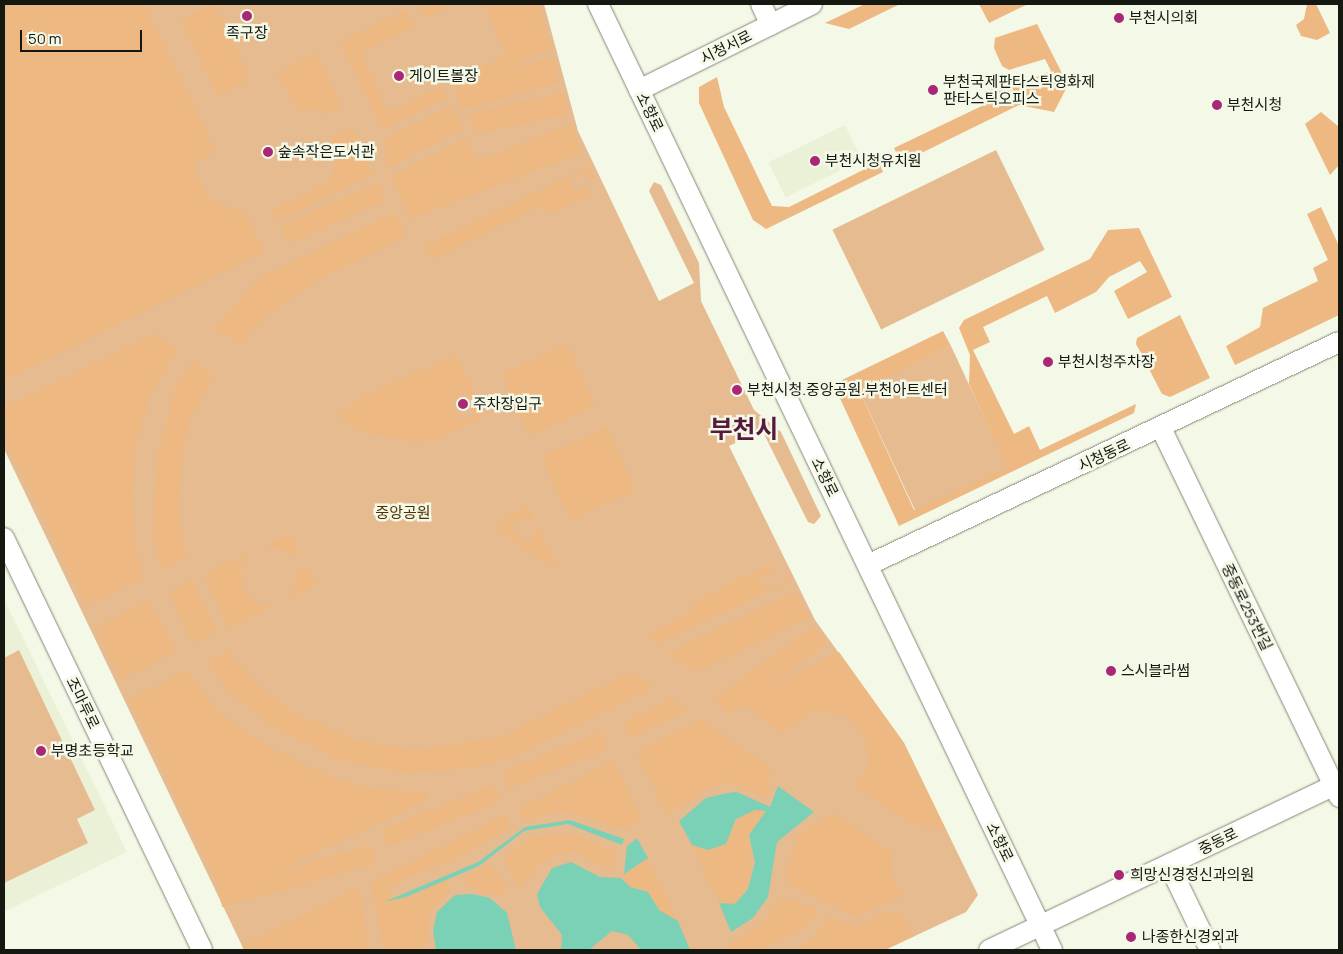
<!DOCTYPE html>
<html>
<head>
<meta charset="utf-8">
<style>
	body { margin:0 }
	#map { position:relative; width:1343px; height:954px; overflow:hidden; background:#f4f8e6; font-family:Manrope,"Noto Sans KR",sans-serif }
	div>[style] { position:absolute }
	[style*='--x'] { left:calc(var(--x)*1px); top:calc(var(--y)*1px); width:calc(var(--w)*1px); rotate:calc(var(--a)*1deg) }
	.built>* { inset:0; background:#ebf1d7; transform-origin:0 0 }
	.green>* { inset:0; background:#e7bb90; transform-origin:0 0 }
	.forest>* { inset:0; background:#edb881; transform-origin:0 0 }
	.water>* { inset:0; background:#7bd1b5 }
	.roads { filter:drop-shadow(0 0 1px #848878) drop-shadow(0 0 1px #848878) }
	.minor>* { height:20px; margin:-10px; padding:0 10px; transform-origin:10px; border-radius:10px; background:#fff }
	.dots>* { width:14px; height:14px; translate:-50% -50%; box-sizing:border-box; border:2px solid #f4f8e6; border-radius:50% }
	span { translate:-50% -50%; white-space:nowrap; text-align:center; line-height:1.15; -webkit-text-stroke:5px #f4f8e6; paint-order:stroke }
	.poi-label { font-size:15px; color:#151711 }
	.left { translate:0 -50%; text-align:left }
	.street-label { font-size:15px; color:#151711 }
	.park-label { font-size:15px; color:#512f02 }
	.town-label { font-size:25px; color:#56193c; font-weight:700 }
	.frame { position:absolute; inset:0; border:5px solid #151711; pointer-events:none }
	.scale { position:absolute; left:20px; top:30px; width:122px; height:22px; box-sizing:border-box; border:2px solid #151711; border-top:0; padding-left:6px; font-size:15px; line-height:18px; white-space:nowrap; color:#151711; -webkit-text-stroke:4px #f4f8e6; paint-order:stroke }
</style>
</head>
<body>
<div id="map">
	<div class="built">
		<i style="left:845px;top:125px;width:39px;height:85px;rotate:64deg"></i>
		<i style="clip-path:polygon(4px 599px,127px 852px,4px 912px)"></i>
	</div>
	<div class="green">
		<i style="clip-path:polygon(4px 4px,544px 4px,578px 131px,659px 301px,694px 283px,649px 191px,654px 182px,661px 185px,699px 263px,701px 301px,754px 410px,781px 432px,821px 516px,814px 524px,808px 522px,762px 430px,729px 446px,815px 620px,904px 743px,978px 895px,966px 912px,885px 950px,244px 950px,4px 449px)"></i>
		<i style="left:996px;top:150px;width:111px;height:182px;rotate:64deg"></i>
		<i style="left:951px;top:346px;width:135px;height:102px;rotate:65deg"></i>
		<i style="clip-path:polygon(19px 650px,95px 810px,77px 819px,88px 843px,4px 883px,4px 658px)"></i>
	</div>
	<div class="forest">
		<i style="clip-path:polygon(4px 4px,145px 4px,216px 152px,193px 163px,209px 198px,247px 214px,264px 252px,4px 381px)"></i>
		<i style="clip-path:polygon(215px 4px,248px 74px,246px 82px,217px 96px,181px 19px)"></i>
		<i style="clip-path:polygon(418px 4px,457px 4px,425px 19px)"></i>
		<i style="clip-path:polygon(483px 4px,539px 4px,551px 48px,461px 91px,456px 79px,506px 55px)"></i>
		<i style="clip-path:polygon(865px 4px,900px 4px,849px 29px,825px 23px)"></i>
		<i style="clip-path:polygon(979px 4px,1028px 4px,989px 23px)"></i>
		<i style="clip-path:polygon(1307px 4px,1316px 4px,1330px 33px,1317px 40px,1301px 36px,1296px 25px,1304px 19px)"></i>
		<i style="clip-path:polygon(406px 10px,415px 26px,361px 52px,388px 111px,442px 85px,448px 98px,382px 130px,340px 41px)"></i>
		<i style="clip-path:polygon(1037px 24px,1068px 85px,1054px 112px,1019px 105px,901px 163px,894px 148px,988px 103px,991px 88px,1010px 88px,1051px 71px,1045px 59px,1009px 70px,1002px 66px,994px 48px,995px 38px)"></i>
		<i style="clip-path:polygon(317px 53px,342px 106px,319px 116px,315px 108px,298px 112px,276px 73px)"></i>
		<i style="left:553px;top:57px;width:27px;height:102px;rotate:75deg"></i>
		<i style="clip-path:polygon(717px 77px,724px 107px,772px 206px,789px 207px,879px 162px,883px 172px,766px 229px,753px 220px,699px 103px,699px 87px)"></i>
		<i style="left:563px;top:92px;width:22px;height:96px;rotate:77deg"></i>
		<i style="clip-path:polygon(453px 106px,464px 130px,387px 168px,384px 139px)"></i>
		<i style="clip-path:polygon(1321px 112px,1339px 127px,1339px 165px,1330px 175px,1305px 124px)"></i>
		<i style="left:571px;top:124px;width:31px;height:185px;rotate:69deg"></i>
		<i style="clip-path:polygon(352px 128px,373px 174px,277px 221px,272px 209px,330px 181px,338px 153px,330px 138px)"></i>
		<i style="left:467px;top:138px;width:22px;height:85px;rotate:63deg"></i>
		<i style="clip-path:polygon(590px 166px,595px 178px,590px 180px,585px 171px,567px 180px,574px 193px,587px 187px,591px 195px,547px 215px,540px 206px,431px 260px,424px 246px)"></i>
		<i style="left:378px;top:182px;width:20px;height:107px;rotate:66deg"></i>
		<i style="clip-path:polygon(1321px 207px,1339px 246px,1339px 315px,1235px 365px,1226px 346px,1260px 327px,1263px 308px,1318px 281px,1313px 268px,1328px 260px,1307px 214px)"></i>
		<i style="clip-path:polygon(394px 212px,406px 237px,316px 281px,265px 317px,240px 345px,214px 328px,259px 278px)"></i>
		<i style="clip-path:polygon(1139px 228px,1172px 297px,1128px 319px,1114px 291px,1147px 272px,1140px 261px,1109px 277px,1096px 292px,1055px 313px,1047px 296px,983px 327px,990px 342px,973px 350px,1014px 434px,1029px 426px,1040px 450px,1136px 404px,1134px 413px,899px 526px,838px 394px,842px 380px,943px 331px,951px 346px,859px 390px,914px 510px,1007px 468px,969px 384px,970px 355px,959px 328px,964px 320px,1090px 259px,1108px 230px)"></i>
		<i style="clip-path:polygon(1180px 315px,1210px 378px,1170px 397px,1162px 394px,1136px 344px,1137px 338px)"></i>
		<i style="clip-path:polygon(154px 333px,177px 350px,151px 394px,137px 441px,132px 491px,135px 545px,143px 579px,86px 606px,4px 436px,4px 407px)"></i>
		<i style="left:568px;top:344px;width:68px;height:73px;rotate:66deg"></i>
		<i style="clip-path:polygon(456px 355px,474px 392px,469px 399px,466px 393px,452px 400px,461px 420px,476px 414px,473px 408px,479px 406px,485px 417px,434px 441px,411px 442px,357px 430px,337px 415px,367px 394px)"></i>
		<i style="clip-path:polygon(192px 361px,214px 377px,189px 421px,181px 466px,179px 514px,187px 557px,162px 569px,153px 540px,157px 458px,177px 383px)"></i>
		<i style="left:607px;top:427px;width:70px;height:72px;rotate:66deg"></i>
		<i style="clip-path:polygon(529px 506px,533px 519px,528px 521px,526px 517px,512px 524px,522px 544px,536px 537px,533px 531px,539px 529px,556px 565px,552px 567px,498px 530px,501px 520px)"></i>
		<i style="clip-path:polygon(292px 534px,299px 552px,291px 556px,281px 548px,263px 546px)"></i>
		<i style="clip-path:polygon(246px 554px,240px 573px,243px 588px,256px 602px,273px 607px,229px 628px,204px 574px)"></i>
		<i style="clip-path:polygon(769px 564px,773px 571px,759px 579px,765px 590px,784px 581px,783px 572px,788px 582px,660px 643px,647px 634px,693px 611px,693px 602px)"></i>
		<i style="clip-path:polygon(305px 566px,317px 585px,291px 598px,298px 569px)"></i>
		<i style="left:193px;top:580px;width:57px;height:27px;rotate:65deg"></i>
		<i style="clip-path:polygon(794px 592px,809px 617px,696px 672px,668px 654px)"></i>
		<i style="left:150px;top:600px;width:58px;height:62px;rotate:63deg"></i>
		<i style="left:814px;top:626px;width:22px;height:122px;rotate:54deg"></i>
		<i style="clip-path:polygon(228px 651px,252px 679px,291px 711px,355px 740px,415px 750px,503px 736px,631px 672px,654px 687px,510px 758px,472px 768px,407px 773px,340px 760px,277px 730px,228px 691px,206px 661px)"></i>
		<i style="clip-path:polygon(839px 652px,904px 743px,946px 830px,907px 822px,856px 786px,868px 767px,868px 752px,863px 734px,845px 715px,813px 711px,782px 733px,738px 702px)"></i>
		<i style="clip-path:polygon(188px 670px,218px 711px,269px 747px,323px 773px,371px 789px,427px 792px,428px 799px,224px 897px,129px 699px)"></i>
		<i style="clip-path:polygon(671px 698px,688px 710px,630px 739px,623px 722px)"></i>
		<i style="clip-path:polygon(702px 719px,772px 769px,768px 776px,770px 794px,765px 797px,733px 783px,712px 786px,667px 815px,636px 751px)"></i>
		<i style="left:601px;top:732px;width:18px;height:107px;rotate:68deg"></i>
		<i style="clip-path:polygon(614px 761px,642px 821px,626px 830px,559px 810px,525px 822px,519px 808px)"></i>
		<i style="left:494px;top:784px;width:18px;height:122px;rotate:68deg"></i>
		<i style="clip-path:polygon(755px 810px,767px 811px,749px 835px,752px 878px,735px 904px,719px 903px,692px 845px,703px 849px,726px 844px,731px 825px)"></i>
		<i style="clip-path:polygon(834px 812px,892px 853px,892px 877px,905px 895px,855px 917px,790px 886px,786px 875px,797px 835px)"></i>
		<i style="clip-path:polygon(507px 814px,509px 828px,451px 862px,429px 867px,386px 889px,393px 897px,402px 897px,436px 880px,448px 879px,450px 890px,429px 912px,427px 948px,384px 950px,371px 882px)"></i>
		<i style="clip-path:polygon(559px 833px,580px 836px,618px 853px,615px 867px,607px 867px,576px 852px,559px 853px,538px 865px,521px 889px,503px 859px,529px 838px)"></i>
		<i style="left:371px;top:845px;width:19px;height:160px;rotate:74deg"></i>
		<i style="clip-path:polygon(648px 858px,678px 921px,659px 910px,648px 891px,630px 887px,621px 878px)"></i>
		<i style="clip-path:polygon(488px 864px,507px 886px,504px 897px,470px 887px,461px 879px)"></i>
		<i style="clip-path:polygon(359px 887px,369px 950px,244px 950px,242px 946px)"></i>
		<i style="clip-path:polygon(790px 899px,818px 910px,806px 928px,761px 950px,729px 950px,727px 946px,765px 921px,777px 900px)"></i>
		<i style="clip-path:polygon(902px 912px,914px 936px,885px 950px,794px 950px,815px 937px,828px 916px,856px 927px,880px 913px)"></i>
	</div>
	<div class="water">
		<i style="clip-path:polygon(778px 786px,814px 812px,777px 842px,768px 897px,753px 918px,731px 932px,719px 903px,735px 904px,748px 889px,755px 862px,749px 835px,766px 811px,755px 810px,736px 819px,726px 844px,708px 850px,692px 845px,679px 821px,706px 798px,727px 793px,737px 792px,770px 807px)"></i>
		<i style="clip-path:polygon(570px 820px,624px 839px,622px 845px,568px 824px,524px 831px,479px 866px,406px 897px,384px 902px,478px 862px,525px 827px)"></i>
		<i style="clip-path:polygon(637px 838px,648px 858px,624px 874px,627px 846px)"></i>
		<i style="clip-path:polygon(571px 862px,600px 877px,621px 878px,630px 887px,648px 892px,659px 910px,678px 921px,690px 950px,641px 950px,628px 935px,612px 931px,589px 950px,561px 950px,562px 935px,540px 907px,537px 894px,552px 868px)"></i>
		<i style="clip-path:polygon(472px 894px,490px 898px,507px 913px,516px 950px,436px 950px,433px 931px,437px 912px,455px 895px)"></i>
	</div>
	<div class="roads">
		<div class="minor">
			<i style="--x:598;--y:4;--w:1049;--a:64.36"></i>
			<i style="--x:761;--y:4;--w:23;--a:65"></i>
			<i style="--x:639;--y:90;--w:193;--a:-26.4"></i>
			<i style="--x:1161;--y:428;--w:410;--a:64.2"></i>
			<i style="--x:4;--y:538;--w:457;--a:64.3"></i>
			<i style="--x:868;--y:565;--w:521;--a:-25.34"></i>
			<i style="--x:1169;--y:865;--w:94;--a:64.2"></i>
			<i style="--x:989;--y:950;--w:388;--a:-25.5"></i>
		</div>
	</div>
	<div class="dots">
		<i style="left:247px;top:16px;background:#a82876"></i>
		<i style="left:1119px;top:18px;background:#a82876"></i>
		<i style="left:399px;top:76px;background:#a82876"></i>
		<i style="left:933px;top:90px;background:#a82876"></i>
		<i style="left:1217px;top:105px;background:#a82876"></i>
		<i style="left:268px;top:152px;background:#a82876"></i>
		<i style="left:815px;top:161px;background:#a82876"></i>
		<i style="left:1048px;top:362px;background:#a82876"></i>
		<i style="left:737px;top:390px;background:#a82876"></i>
		<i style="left:463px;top:404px;background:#a82876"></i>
		<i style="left:1111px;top:671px;background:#a82876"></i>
		<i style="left:41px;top:751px;background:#a82876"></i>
		<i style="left:1119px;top:875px;background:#a82876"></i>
		<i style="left:1131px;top:937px;background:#a82876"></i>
	</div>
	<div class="poi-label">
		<span class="left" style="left:1129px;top:18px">부천시의회</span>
		<span style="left:247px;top:33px">족구장</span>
		<span class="left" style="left:409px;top:76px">게이트볼장</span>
		<span class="left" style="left:943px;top:90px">부천국제판타스틱영화제<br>판타스틱오피스</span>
		<span class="left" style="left:1227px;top:105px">부천시청</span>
		<span class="left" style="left:278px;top:152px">숲속작은도서관</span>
		<span class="left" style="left:825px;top:161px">부천시청유치원</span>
		<span class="left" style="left:1058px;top:362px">부천시청주차장</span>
		<span class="left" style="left:747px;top:390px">부천시청.중앙공원.부천아트센터</span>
		<span class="left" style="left:473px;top:404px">주차장입구</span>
		<span class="left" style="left:1121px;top:671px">스시블라썸</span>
		<span class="left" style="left:51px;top:751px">부명초등학교</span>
		<span class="left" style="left:1130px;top:875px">희망신경정신과의원</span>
		<span class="left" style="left:1142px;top:937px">나종한신경외과</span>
	</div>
	<div class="street-label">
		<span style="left:726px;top:47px;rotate:-27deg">시청서로</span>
		<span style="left:650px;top:112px;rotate:64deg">소향로</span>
		<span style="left:1104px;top:455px;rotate:-25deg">시청동로</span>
		<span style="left:825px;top:477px;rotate:64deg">소향로</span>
		<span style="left:1247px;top:607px;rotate:64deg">중동로253번길</span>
		<span style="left:83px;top:703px;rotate:64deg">조마루로</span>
		<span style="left:1218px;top:841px;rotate:-26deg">중동로</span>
		<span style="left:1000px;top:842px;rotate:64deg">소향로</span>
	</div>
	<div class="park-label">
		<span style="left:403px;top:513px">중앙공원</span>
	</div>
	<div class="town-label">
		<span style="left:744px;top:429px">부천시</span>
	</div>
	<div class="frame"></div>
	<div class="scale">50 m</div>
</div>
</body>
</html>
